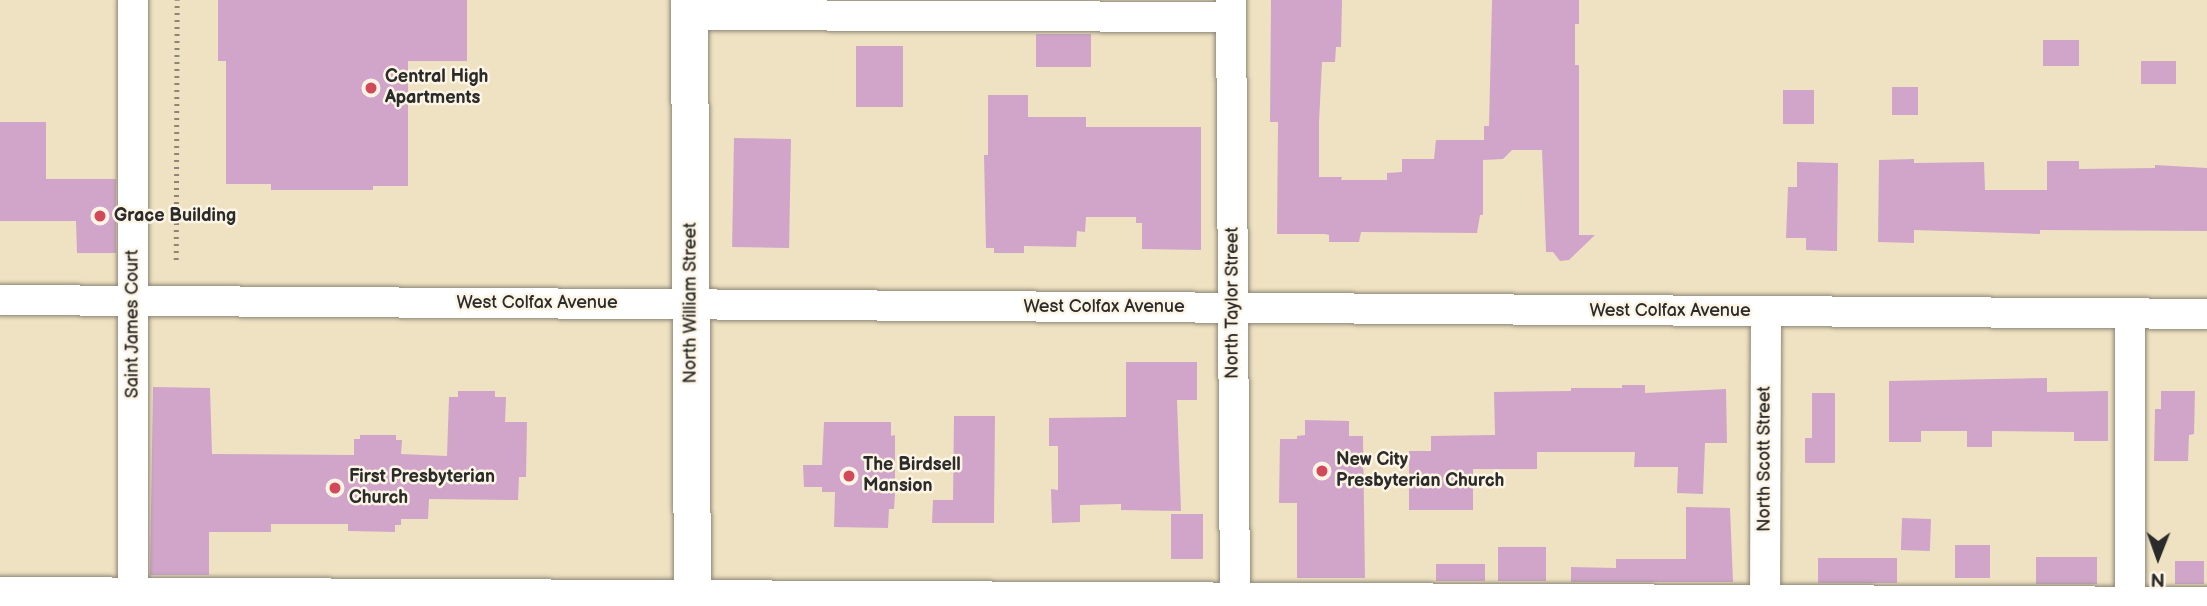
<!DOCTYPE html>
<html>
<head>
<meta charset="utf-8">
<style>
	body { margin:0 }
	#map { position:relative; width:2207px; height:606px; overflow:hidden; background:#efe2c2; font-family:"Balsamiq Sans",sans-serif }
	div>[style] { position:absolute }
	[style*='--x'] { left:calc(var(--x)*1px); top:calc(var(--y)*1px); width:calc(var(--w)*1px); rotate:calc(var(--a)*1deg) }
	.building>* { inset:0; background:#d0a5c9; transform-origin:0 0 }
	.path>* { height:4.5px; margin-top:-2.25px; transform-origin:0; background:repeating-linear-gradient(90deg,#8d8676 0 2px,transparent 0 7px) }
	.roads { filter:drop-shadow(0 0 2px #8d8676) drop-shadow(0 0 2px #8d8676) }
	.minor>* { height:30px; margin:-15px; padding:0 15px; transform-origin:15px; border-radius:15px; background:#fff }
	.major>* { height:37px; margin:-18.5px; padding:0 18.5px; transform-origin:18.5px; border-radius:18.5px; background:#fff }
	.dots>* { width:19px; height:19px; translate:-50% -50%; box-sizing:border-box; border:4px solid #fcf5e5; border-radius:50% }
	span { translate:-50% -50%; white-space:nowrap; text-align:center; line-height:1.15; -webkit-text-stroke:5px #fcf5e5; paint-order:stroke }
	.poi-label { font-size:18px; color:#2b2b2b; font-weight:700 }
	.left { translate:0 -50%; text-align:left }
	.street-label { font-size:18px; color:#2b2b2b }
	.north { position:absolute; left:2123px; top:522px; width:70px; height:70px; -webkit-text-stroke:5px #fcf5e5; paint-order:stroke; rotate:181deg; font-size:19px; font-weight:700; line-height:28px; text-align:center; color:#2b2b2b }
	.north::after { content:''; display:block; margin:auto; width:24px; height:32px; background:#2b2b2b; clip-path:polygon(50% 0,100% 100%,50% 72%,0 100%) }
</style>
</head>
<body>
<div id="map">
	<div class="building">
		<i style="clip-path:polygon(218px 0,467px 0,467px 61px,408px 61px,408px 186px,373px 186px,373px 190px,271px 190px,271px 184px,226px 184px,226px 61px,218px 61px)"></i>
		<i style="clip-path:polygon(1271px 0,1342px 0,1341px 47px,1336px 47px,1335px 62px,1322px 62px,1319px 122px,1319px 177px,1342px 177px,1341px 180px,1387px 180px,1387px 173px,1402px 172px,1402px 159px,1434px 159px,1436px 140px,1484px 140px,1484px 126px,1489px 126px,1492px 0,1579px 0,1579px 24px,1575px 24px,1575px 65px,1579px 65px,1579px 235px,1595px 235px,1569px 260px,1560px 261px,1553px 252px,1546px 252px,1542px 150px,1512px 150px,1503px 159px,1483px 160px,1483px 215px,1480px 215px,1477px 233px,1361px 232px,1359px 242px,1329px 242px,1329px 235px,1325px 234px,1277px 234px,1278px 122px,1270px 122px)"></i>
		<i style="left:1036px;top:34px;width:55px;height:33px"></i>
		<i style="left:2043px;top:40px;width:36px;height:26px"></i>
		<i style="left:856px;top:46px;width:47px;height:61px"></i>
		<i style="left:2141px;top:61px;width:35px;height:23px"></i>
		<i style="left:1892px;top:87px;width:26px;height:28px"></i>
		<i style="left:1783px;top:90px;width:31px;height:34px"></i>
		<i style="clip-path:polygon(988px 95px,1028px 95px,1028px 117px,1086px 117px,1086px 127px,1201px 127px,1201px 250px,1142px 249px,1142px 223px,1136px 223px,1136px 217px,1086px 217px,1085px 232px,1077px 231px,1076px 247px,1024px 246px,1024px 253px,994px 253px,994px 248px,986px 248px,984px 155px,988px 155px)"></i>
		<i style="clip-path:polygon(0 122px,46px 122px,46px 179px,116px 179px,116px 253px,77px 253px,76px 221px,0 221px)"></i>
		<i style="left:734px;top:138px;width:57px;height:109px;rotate:1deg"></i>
		<i style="clip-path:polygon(1914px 159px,1914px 163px,1984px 162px,1985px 190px,2047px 190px,2047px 161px,2079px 161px,2079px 169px,2155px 168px,2155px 165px,2207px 168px,2207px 231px,2040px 230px,2040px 234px,1914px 230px,1914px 243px,1878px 242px,1879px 160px)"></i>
		<i style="clip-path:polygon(1797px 162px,1838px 163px,1837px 251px,1806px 250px,1806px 238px,1786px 238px,1788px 187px,1797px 187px)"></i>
		<i style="clip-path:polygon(1126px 362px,1197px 362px,1197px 400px,1177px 400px,1181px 511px,1121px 510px,1121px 504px,1080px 505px,1080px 522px,1052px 523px,1051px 489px,1058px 490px,1058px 446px,1049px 446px,1049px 418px,1126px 417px)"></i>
		<i style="clip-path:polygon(2047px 378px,2047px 392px,2108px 391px,2108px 441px,2074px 441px,2074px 432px,1992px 431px,1992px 447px,1967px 447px,1967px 431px,1921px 431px,1921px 442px,1889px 442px,1889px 381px)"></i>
		<i style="clip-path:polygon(1622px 385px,1645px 385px,1645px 393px,1726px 389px,1727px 443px,1705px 443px,1703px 494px,1677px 493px,1678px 467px,1634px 467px,1635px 452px,1537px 452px,1537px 469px,1473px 469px,1473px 510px,1409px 510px,1409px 451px,1431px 451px,1431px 436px,1495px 435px,1494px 392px,1571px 391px,1571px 388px,1622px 388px)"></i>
		<i style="clip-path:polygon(153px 387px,210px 388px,212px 454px,354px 455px,354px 439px,360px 439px,360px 435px,396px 435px,396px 440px,402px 440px,401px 454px,447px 456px,449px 397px,458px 397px,458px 391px,495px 391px,495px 397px,506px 397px,505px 422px,527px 422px,526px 477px,519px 477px,518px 500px,429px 499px,428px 519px,401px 519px,401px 525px,395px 525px,395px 532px,348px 531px,348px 524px,271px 524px,271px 532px,209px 532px,209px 575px,150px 575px)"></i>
		<i style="clip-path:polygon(2161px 391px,2195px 391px,2194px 434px,2189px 435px,2188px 461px,2154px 461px,2155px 409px,2161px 409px)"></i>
		<i style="clip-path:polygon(1812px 393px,1835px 393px,1835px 463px,1805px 463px,1805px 438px,1812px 438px)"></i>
		<i style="clip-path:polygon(954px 416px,995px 416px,994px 523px,932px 523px,933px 500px,953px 500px)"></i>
		<i style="clip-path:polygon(1305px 420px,1349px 421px,1349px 436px,1363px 436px,1365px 578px,1297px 578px,1297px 503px,1279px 503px,1280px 439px,1297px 439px,1297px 436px,1305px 435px)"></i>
		<i style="clip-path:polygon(824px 422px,891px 422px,891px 436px,895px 435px,895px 493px,894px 509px,889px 509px,888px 528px,834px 527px,835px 492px,822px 492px,822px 487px,804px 487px,803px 465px,822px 465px)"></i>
		<i style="clip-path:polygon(1686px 507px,1730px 508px,1733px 582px,1571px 582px,1571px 567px,1616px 568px,1616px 559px,1686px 559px)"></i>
		<i style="left:1203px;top:514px;width:45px;height:32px;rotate:90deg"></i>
		<i style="left:1902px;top:518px;width:29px;height:32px;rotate:2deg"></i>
		<i style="left:1990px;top:545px;width:33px;height:35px;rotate:90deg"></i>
		<i style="left:1498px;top:547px;width:48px;height:34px"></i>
		<i style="left:2097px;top:557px;width:27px;height:61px;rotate:90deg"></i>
		<i style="left:1818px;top:558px;width:79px;height:25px"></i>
		<i style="left:2175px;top:561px;width:29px;height:23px"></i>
		<i style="left:1436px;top:564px;width:49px;height:17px"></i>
	</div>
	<div class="path">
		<i style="--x:176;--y:260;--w:260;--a:-89.8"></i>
	</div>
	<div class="roads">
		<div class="minor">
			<i style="--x:133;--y:0;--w:606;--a:90"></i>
			<i style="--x:1231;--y:0;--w:606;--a:89.62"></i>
			<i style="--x:689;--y:15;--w:542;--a:0.21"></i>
			<i style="--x:0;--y:300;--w:2207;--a:0.36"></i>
			<i style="--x:2130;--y:313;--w:293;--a:90"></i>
			<i style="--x:0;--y:592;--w:2207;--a:0.26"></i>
			<i style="--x:1765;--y:606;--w:295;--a:-89.8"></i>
		</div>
		<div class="major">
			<i style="--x:689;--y:0;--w:606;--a:89.72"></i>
		</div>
	</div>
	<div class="dots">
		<i style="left:371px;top:88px;background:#d1495b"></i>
		<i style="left:100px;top:216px;background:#d1495b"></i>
		<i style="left:1322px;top:471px;background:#d1495b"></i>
		<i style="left:849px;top:476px;background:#d1495b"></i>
		<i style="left:335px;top:488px;background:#d1495b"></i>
	</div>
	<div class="poi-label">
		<span class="left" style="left:385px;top:88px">Central High<br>Apartments</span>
		<span class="left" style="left:114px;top:216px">Grace Building</span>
		<span class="left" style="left:1336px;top:471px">New City<br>Presbyterian Church</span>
		<span class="left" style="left:863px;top:476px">The Birdsell<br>Mansion</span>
		<span class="left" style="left:349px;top:488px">First Presbyterian<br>Church</span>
	</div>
	<div class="street-label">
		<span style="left:537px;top:303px">West Colfax Avenue</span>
		<span style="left:691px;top:303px;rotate:-90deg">North William Street</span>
		<span style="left:1233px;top:303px;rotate:-90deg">North Taylor Street</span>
		<span style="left:1104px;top:307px">West Colfax Avenue</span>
		<span style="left:1670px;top:311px">West Colfax Avenue</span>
		<span style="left:133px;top:324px;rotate:-90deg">Saint James Court</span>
		<span style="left:1765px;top:459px;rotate:-90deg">North Scott Street</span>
	</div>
	<div class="north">N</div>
</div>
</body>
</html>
